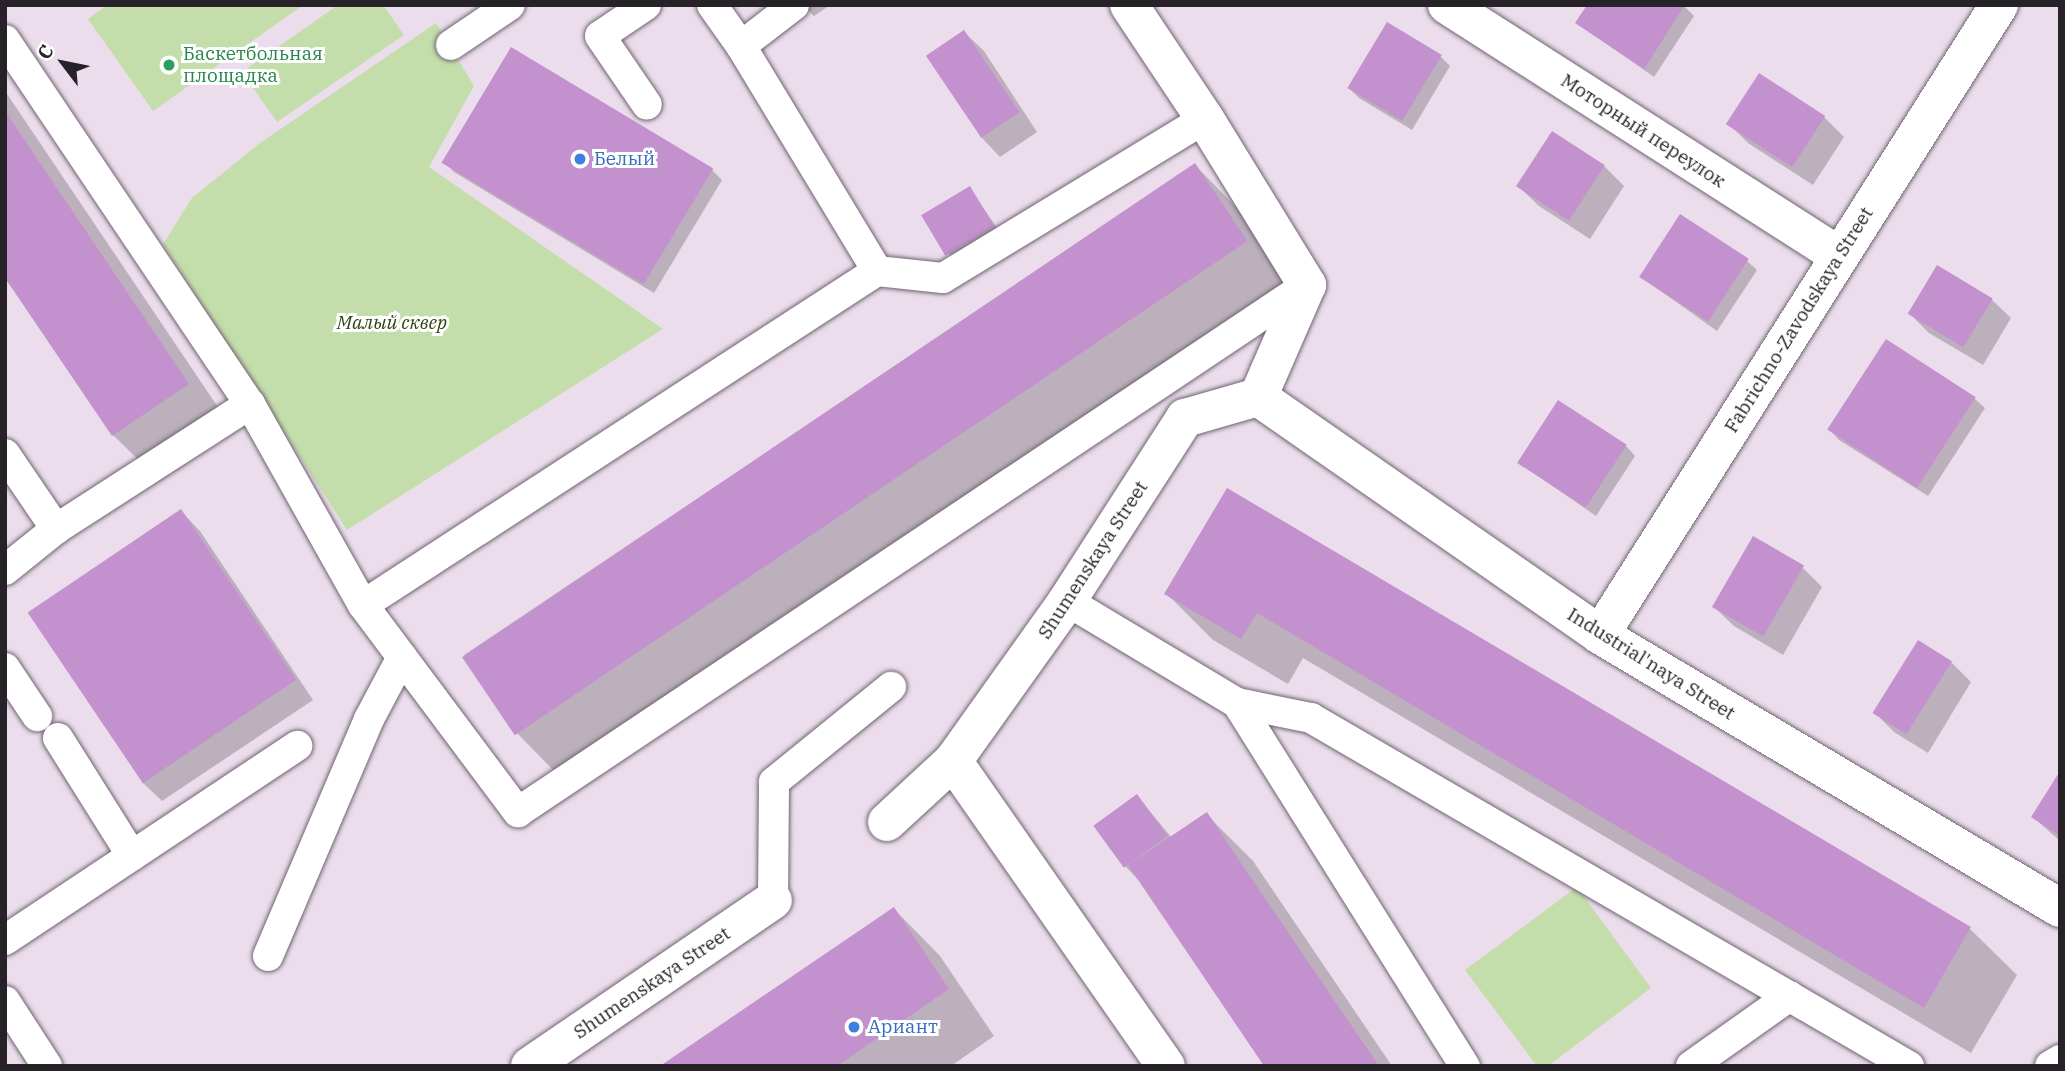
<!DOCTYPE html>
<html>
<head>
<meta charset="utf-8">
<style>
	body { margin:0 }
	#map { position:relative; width:2065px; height:1071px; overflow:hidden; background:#ebddec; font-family:"IBM Plex Serif",serif }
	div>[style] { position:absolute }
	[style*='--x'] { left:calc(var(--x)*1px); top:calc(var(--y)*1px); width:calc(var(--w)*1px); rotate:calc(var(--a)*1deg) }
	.green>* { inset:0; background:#c3deab }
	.shadow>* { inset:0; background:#0003; transform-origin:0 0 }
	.building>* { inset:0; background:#c392ce; transform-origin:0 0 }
	.roads { filter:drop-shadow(0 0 2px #706472) drop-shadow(0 0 2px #706472) }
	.service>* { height:30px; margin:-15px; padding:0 15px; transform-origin:15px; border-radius:15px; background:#fff }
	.minor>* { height:38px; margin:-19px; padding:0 19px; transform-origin:19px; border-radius:19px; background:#fff }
	.dots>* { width:19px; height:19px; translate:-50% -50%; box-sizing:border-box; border:4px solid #fff; border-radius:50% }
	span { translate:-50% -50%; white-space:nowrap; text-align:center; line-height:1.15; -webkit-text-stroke:6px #fff; paint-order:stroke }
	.leisure-label { font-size:19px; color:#27864d }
	.left { translate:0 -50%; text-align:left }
	.street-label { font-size:19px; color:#272228 }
	.shop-label { font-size:19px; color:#366cbe }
	.park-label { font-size:19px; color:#2d4413; font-style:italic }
	.frame { position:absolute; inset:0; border:7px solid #272228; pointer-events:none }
	.north { position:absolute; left:28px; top:28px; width:70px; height:70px; -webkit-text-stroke:5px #fff; paint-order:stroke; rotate:302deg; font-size:19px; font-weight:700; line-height:28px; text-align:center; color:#272228 }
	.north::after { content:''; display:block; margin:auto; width:24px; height:32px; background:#272228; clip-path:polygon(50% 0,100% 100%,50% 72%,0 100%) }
</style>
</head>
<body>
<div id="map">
	<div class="green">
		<i style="clip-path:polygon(107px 5px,303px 5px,153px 111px,88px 19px)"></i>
		<i style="clip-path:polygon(338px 5px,383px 5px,404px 35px,277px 122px,242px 72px)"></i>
		<i style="clip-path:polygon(436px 23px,474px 86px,429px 167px,663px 329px,347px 530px,163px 244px,192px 198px,260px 143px)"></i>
		<i style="clip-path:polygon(1577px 887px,1651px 988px,1548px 1066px,1537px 1066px,1465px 970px)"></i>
	</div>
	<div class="shadow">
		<i style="clip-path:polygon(803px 5px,830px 5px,814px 16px)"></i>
		<i style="clip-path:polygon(1683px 5px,1694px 16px,1654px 77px,1577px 23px)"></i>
		<i style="clip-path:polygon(964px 32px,984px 51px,1037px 132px,1000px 157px,981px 137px,927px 56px)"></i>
		<i style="clip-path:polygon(1441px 57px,1450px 66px,1412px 130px,1359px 98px,1349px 88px)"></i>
		<i style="clip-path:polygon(1760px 76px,1824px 117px,1844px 137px,1813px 185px,1748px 143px,1729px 124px)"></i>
		<i style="clip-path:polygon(5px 91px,234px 431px,160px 481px,113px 435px,5px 275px)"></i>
		<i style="clip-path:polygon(444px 162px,712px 170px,722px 180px,654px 293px,454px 172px)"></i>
		<i style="clip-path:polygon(1195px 165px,1241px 212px,1292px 288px,561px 778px,515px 731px,464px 655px)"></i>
		<i style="clip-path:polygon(1604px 166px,1624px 186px,1590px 239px,1539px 206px,1519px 187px)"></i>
		<i style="left:970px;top:189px;width:57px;height:54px;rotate:55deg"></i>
		<i style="clip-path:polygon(1747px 261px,1757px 270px,1717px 331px,1641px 277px)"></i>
		<i style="clip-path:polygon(1991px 299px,2011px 318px,1983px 365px,1929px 333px,1909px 313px)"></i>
		<i style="clip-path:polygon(1887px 342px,1975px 399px,1985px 408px,1928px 496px,1839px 440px,1830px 430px)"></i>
		<i style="clip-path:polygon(1626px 446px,1635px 456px,1596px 516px,1519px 463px)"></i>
		<i style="clip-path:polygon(1227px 490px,1970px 929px,2017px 975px,1971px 1053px,1303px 658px,1288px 684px,1213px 640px,1166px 593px)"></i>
		<i style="clip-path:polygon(181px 511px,200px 531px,313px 700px,162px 801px,142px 782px)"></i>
		<i style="clip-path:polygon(1803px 568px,1822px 587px,1783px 655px,1734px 626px,1714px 607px)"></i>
		<i style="clip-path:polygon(1951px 662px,1971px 682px,1928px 753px,1894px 732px,1875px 713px)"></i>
		<i style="clip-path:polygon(2060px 775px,2060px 841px,2033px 817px)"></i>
		<i style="clip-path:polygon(1137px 796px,1172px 838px,1206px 814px,1253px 861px,1392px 1066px,1266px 1066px,1144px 886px,1125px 866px,1095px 826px)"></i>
		<i style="clip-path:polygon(894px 909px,940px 956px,994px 1036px,951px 1066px,663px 1066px)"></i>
	</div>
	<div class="building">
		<i style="clip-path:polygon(1587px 5px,1685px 5px,1644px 69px,1575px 23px)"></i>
		<i style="left:1387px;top:22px;width:64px;height:77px;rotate:31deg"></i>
		<i style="left:964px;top:30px;width:99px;height:46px;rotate:56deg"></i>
		<i style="left:511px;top:47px;width:236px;height:135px;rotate:31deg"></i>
		<i style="left:1759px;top:73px;width:79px;height:61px;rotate:33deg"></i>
		<i style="clip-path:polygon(5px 111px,189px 384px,112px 436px,5px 278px)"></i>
		<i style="left:1552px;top:131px;width:63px;height:66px;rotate:33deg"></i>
		<i style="left:1195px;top:163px;width:94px;height:884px;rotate:56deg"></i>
		<i style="left:970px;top:186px;width:47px;height:57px;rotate:59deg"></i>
		<i style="left:1680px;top:214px;width:82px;height:75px;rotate:33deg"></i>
		<i style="left:1937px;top:265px;width:65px;height:57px;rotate:31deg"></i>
		<i style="left:1886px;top:339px;width:107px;height:108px;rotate:33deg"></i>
		<i style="left:1558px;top:400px;width:82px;height:75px;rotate:33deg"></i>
		<i style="clip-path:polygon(1227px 488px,1971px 927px,1924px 1008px,1257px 613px,1241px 639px,1164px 594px)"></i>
		<i style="left:181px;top:509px;width:206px;height:185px;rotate:56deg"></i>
		<i style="left:1753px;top:536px;width:59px;height:82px;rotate:30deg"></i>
		<i style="left:1918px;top:640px;width:40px;height:86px;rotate:32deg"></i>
		<i style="clip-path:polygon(2060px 771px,2060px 836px,2031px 817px)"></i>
		<i style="left:1137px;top:794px;width:52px;height:54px;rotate:54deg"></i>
		<i style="clip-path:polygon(1207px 812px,1247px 872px,1379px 1066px,1264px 1066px,1128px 865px)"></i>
		<i style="clip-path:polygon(894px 907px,949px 989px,837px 1066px,660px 1066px)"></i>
	</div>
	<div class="roads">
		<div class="service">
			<i style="--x:646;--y:5;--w:55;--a:146"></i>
			<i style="--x:600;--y:36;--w:83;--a:55.7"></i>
			<i style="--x:712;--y:5;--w:50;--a:54.7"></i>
			<i style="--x:741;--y:46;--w:263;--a:58.8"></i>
			<i style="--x:5;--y:40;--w:439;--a:56.1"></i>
			<i style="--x:250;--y:404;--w:231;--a:60.7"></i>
			<i style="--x:363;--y:605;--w:613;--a:-33.02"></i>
			<i style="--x:877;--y:271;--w:66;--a:6.1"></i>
			<i style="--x:943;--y:278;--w:306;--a:-31.3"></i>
			<i style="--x:451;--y:45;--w:71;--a:-34.1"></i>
			<i style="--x:741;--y:46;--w:67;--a:-37.7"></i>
			<i style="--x:5;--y:454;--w:91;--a:55.8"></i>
			<i style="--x:56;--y:529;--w:231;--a:-32.8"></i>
			<i style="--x:5;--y:570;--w:65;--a:-38.8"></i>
			<i style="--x:1067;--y:601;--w:198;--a:31"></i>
			<i style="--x:1237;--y:703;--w:429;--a:57.9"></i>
			<i style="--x:363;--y:605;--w:259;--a:53.2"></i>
			<i style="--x:518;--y:812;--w:949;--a:-33.74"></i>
			<i style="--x:5;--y:668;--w:58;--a:56.3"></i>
			<i style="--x:1237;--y:703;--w:76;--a:11.5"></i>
			<i style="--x:1311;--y:718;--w:692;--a:30.2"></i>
			<i style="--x:58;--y:738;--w:139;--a:57.9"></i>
			<i style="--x:773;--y:900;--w:118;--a:-89.5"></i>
			<i style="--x:774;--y:782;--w:151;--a:-39.1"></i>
			<i style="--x:5;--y:940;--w:351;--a:-33.6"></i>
			<i style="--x:268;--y:956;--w:258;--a:-66.9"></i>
			<i style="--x:369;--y:719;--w:70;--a:-62"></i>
			<i style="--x:5;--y:1001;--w:77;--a:57.1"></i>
			<i style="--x:1691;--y:1066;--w:121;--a:-35.3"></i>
			<i style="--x:2050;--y:1066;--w:12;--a:-31"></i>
		</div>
		<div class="minor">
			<i style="--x:1129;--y:5;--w:137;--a:56.3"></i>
			<i style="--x:1205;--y:119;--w:195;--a:58.4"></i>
			<i style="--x:1307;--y:285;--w:122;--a:113.6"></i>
			<i style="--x:1447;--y:5;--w:465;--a:32.6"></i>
			<i style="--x:1258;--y:397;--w:417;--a:34.8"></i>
			<i style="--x:1600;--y:635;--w:535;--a:30.69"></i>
			<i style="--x:1600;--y:635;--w:746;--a:-57.65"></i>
			<i style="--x:953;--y:761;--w:372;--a:55.1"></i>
			<i style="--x:887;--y:822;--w:90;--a:-42.7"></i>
			<i style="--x:953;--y:761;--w:196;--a:-54.5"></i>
			<i style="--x:1067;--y:601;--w:218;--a:-57.2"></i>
			<i style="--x:1185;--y:418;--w:76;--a:-16"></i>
			<i style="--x:530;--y:1066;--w:294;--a:-34.3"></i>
		</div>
	</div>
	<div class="dots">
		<i style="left:169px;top:65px;background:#2e9e5b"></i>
		<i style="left:580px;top:159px;background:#3f7fe0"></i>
		<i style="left:854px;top:1027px;background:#3f7fe0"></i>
	</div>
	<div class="leisure-label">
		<span class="left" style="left:183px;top:65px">Баскетбольная<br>площадка</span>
	</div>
	<div class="street-label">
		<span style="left:1643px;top:131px;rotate:33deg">Моторный переулок</span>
		<span style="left:1799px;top:320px;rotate:-58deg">Fabrichno-Zavodskaya Street</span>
		<span style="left:1093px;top:560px;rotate:-57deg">Shumenskaya Street</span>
		<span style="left:1651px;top:664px;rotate:32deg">Industrial'naya Street</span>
		<span style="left:652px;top:983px;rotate:-34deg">Shumenskaya Street</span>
	</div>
	<div class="shop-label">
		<span class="left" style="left:594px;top:159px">Белый</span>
		<span class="left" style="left:868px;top:1027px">Ариант</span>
	</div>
	<div class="park-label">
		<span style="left:392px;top:323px">Малый сквер</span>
	</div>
	<div class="frame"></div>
	<div class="north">С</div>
</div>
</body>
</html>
